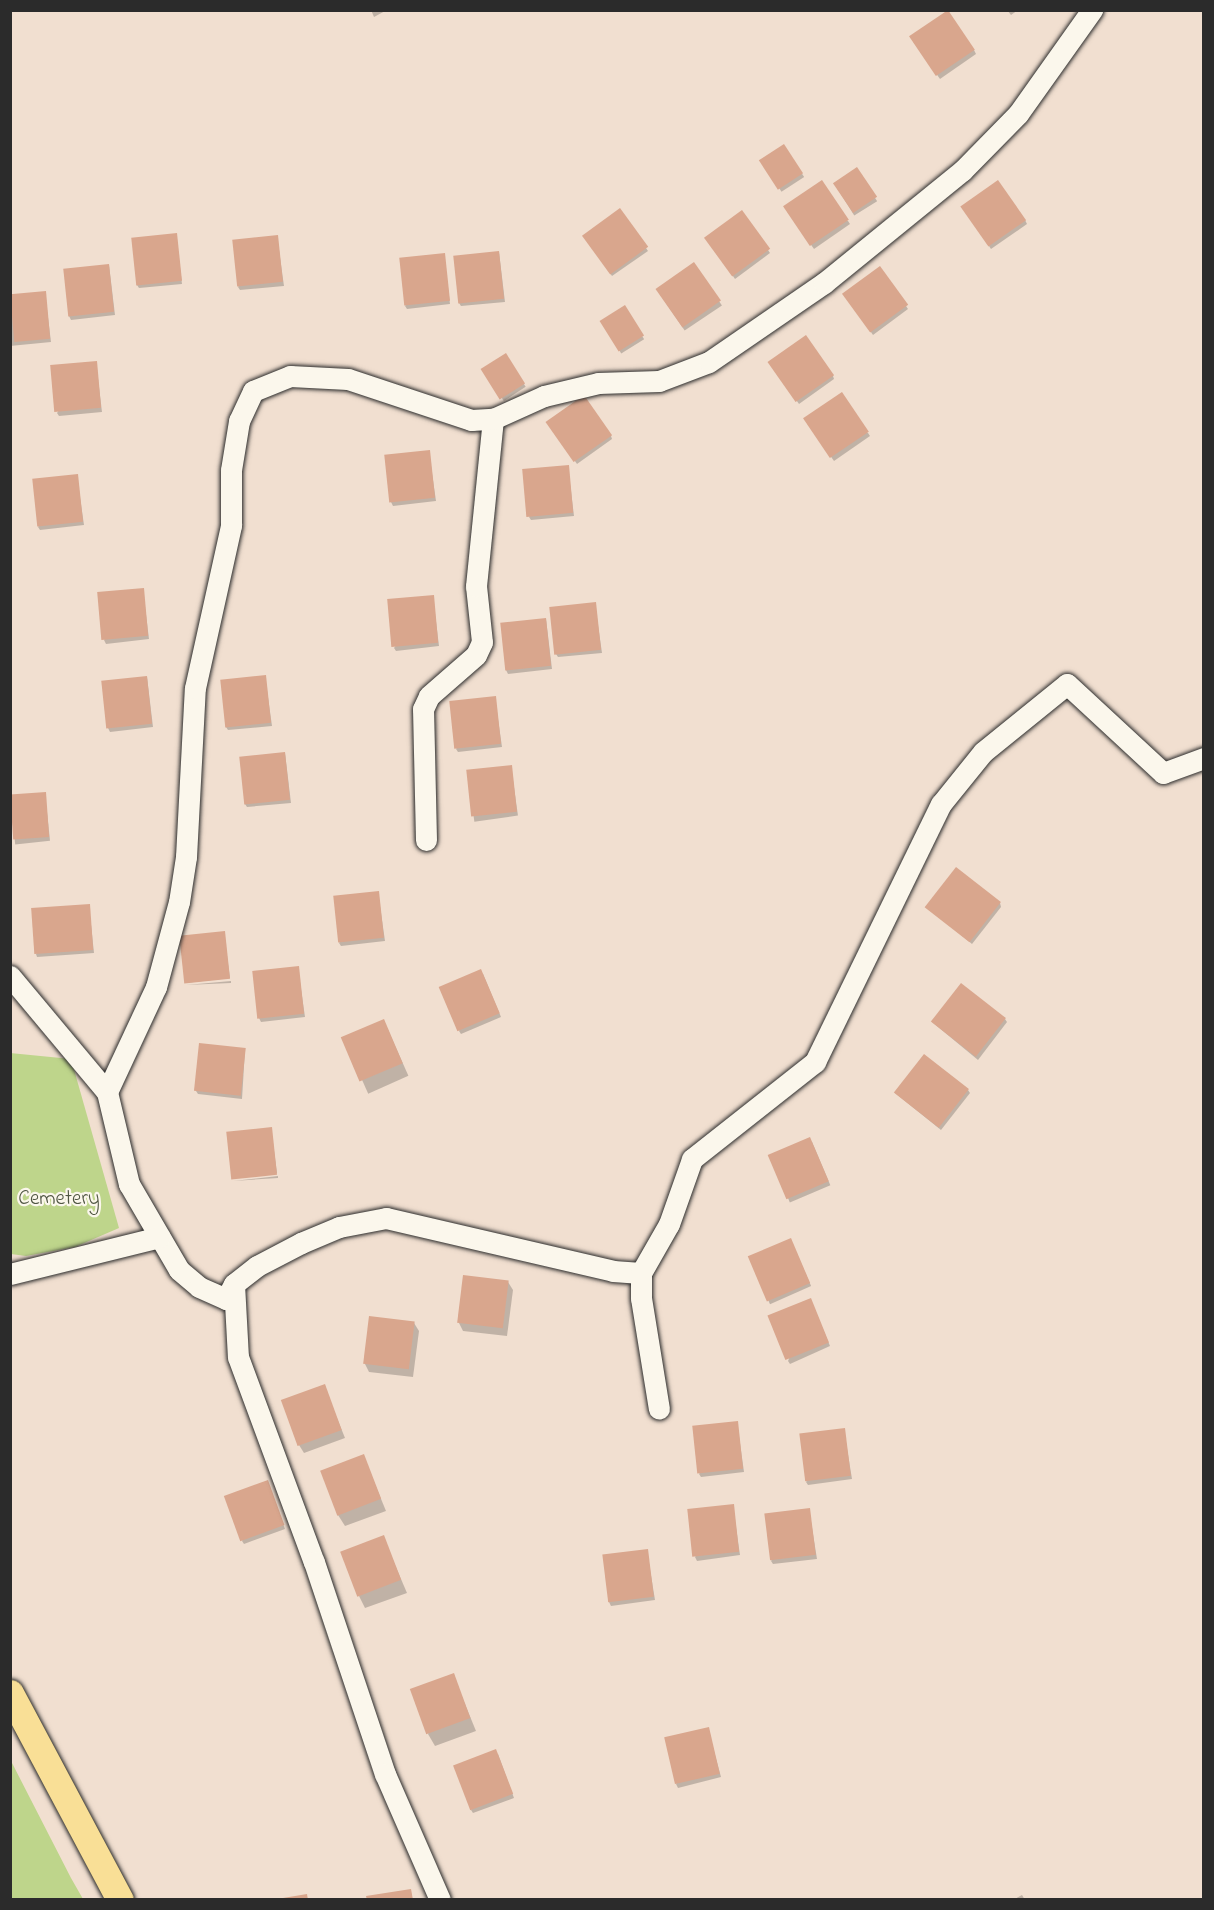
<!DOCTYPE html>
<html>
<head>
<meta charset="utf-8">
<style>
	body { margin:0 }
	#map { position:relative; width:1214px; height:1910px; overflow:hidden; background:#f1dfd0; font-family:"Indie Flower",sans-serif }
	div>[style] { position:absolute }
	[style*='--x'] { left:calc(var(--x)*1px); top:calc(var(--y)*1px); width:calc(var(--w)*1px); rotate:calc(var(--a)*1deg) }
	.green>* { inset:0; background:#bed58b }
	.shadow>* { inset:0; background:#0003; transform-origin:0 0 }
	.building>* { inset:0; background:#d9a68d; transform-origin:0 0 }
	.roads { filter:drop-shadow(0 0 2px #2b2b2b) drop-shadow(0 0 2px #2b2b2b) }
	.minor>* { height:21px; margin:-10.5px; padding:0 10.5px; transform-origin:10.5px; border-radius:10.5px; background:#fbf7ec }
	.major>* { height:27px; margin:-13.5px; padding:0 13.5px; transform-origin:13.5px; border-radius:13.5px; background:#f9df96 }
	span { translate:-50% -50%; white-space:nowrap; text-align:center; line-height:1.15; -webkit-text-stroke:4.5px #fbf7ec; paint-order:stroke }
	.park-label { font-size:21px; color:#505643 }
	.frame { position:absolute; inset:0; border:12px solid #2b2b2b; pointer-events:none }
</style>
</head>
<body>
<div id="map">
	<div class="green">
		<i style="clip-path:polygon(10px 1053px,71px 1059px,119px 1228px,75px 1247px,26px 1256px,11px 1254px)"></i>
		<i style="clip-path:polygon(11px 1761px,71px 1878px,83px 1899px,11px 1899px)"></i>
	</div>
	<div class="shadow">
		<i style="clip-path:polygon(371px 10px,387px 10px,374px 17px)"></i>
		<i style="clip-path:polygon(1007px 10px,1018px 10px,1011px 15px)"></i>
		<i style="clip-path:polygon(913px 41px,974px 50px,976px 54px,940px 79px)"></i>
		<i style="left:784px;top:146px;width:37px;height:27px;rotate:57deg"></i>
		<i style="left:857px;top:169px;width:38px;height:27px;rotate:58deg"></i>
		<i style="clip-path:polygon(963px 208px,1025px 220px,1027px 224px,991px 249px)"></i>
		<i style="clip-path:polygon(787px 211px,848px 221px,850px 224px,814px 249px)"></i>
		<i style="clip-path:polygon(176px 234px,182px 284px,139px 288px,137px 285px)"></i>
		<i style="clip-path:polygon(277px 236px,284px 286px,240px 290px,238px 287px)"></i>
		<i style="clip-path:polygon(586px 238px,646px 248px,648px 251px,612px 276px)"></i>
		<i style="clip-path:polygon(708px 240px,768px 250px,770px 253px,735px 279px)"></i>
		<i style="clip-path:polygon(499px 252px,505px 302px,461px 306px,459px 303px)"></i>
		<i style="clip-path:polygon(444px 255px,450px 304px,407px 309px,405px 306px)"></i>
		<i style="left:694px;top:264px;width:50px;height:45px;rotate:56deg"></i>
		<i style="clip-path:polygon(109px 265px,115px 315px,71px 320px,69px 316px)"></i>
		<i style="clip-path:polygon(45px 293px,51px 342px,10px 346px,10px 296px)"></i>
		<i style="clip-path:polygon(846px 296px,906px 306px,908px 309px,873px 335px)"></i>
		<i style="left:624px;top:307px;width:38px;height:27px;rotate:58deg"></i>
		<i style="left:505px;top:355px;width:38px;height:26px;rotate:57deg"></i>
		<i style="clip-path:polygon(96px 362px,102px 412px,59px 416px,57px 413px)"></i>
		<i style="clip-path:polygon(772px 366px,833px 376px,834px 379px,799px 404px)"></i>
		<i style="clip-path:polygon(807px 423px,868px 433px,870px 436px,834px 461px)"></i>
		<i style="clip-path:polygon(550px 426px,611px 436px,612px 439px,577px 464px)"></i>
		<i style="clip-path:polygon(429px 452px,436px 501px,393px 506px,391px 502px)"></i>
		<i style="clip-path:polygon(568px 466px,574px 516px,531px 520px,529px 517px)"></i>
		<i style="clip-path:polygon(77px 476px,84px 525px,40px 530px,38px 527px)"></i>
		<i style="clip-path:polygon(143px 590px,149px 639px,106px 644px,104px 640px)"></i>
		<i style="clip-path:polygon(433px 597px,439px 646px,396px 651px,394px 648px)"></i>
		<i style="clip-path:polygon(595px 604px,602px 653px,558px 657px,556px 654px)"></i>
		<i style="clip-path:polygon(546px 619px,552px 669px,508px 674px,506px 670px)"></i>
		<i style="clip-path:polygon(265px 676px,272px 726px,228px 730px,226px 727px)"></i>
		<i style="clip-path:polygon(147px 677px,153px 727px,110px 732px,108px 728px)"></i>
		<i style="clip-path:polygon(495px 698px,502px 747px,458px 752px,456px 749px)"></i>
		<i style="clip-path:polygon(285px 753px,291px 803px,247px 807px,245px 804px)"></i>
		<i style="left:511px;top:766px;width:50px;height:44px;rotate:82deg"></i>
		<i style="left:45px;top:793px;width:48px;height:35px;rotate:84deg"></i>
		<i style="clip-path:polygon(378px 892px,385px 941px,341px 946px,339px 943px)"></i>
		<i style="clip-path:polygon(1000px 903px,1001px 907px,972px 944px,927px 907px)"></i>
		<i style="clip-path:polygon(89px 906px,94px 953px,37px 957px,36px 954px)"></i>
		<i style="clip-path:polygon(224px 933px,230px 978px,185px 983px)"></i>
		<i style="clip-path:polygon(298px 968px,305px 1017px,261px 1022px,259px 1018px)"></i>
		<i style="clip-path:polygon(483px 974px,501px 1017px,461px 1034px,459px 1031px)"></i>
		<i style="clip-path:polygon(231px 981px,231px 983px,186px 985px)"></i>
		<i style="clip-path:polygon(1005px 1019px,1007px 1022px,978px 1060px,932px 1022px)"></i>
		<i style="left:384px;top:1021px;width:60px;height:44px;rotate:66deg"></i>
		<i style="clip-path:polygon(245px 1050px,242px 1099px,198px 1094px,196px 1091px)"></i>
		<i style="clip-path:polygon(968px 1090px,970px 1093px,941px 1130px,895px 1093px)"></i>
		<i style="clip-path:polygon(271px 1128px,277px 1173px,232px 1178px)"></i>
		<i style="left:812px;top:1142px;width:47px;height:44px;rotate:67deg"></i>
		<i style="clip-path:polygon(278px 1176px,278px 1178px,233px 1181px)"></i>
		<i style="left:792px;top:1243px;width:47px;height:45px;rotate:66deg"></i>
		<i style="clip-path:polygon(508px 1282px,513px 1290px,507px 1336px,463px 1331px,459px 1323px)"></i>
		<i style="clip-path:polygon(812px 1303px,830px 1346px,790px 1364px,788px 1361px)"></i>
		<i style="clip-path:polygon(414px 1323px,419px 1331px,413px 1377px,369px 1372px,365px 1364px)"></i>
		<i style="clip-path:polygon(324px 1386px,345px 1438px,304px 1453px,299px 1445px)"></i>
		<i style="clip-path:polygon(737px 1422px,744px 1472px,701px 1477px,699px 1474px)"></i>
		<i style="clip-path:polygon(844px 1430px,852px 1479px,808px 1485px,806px 1482px)"></i>
		<i style="clip-path:polygon(363px 1455px,386px 1511px,345px 1526px,338px 1515px)"></i>
		<i style="clip-path:polygon(269px 1485px,285px 1529px,244px 1544px,242px 1541px)"></i>
		<i style="clip-path:polygon(733px 1506px,740px 1555px,697px 1561px,695px 1557px)"></i>
		<i style="clip-path:polygon(809px 1509px,817px 1559px,773px 1564px,771px 1561px)"></i>
		<i style="clip-path:polygon(383px 1537px,407px 1593px,365px 1608px,359px 1596px)"></i>
		<i style="clip-path:polygon(647px 1551px,655px 1600px,611px 1606px,609px 1602px)"></i>
		<i style="clip-path:polygon(453px 1675px,476px 1731px,435px 1746px,428px 1734px)"></i>
		<i style="clip-path:polygon(708px 1729px,721px 1777px,678px 1788px,676px 1784px)"></i>
		<i style="clip-path:polygon(498px 1754px,514px 1798px,473px 1813px,471px 1810px)"></i>
		<i style="clip-path:polygon(1022px 1895px,1025px 1900px,1013px 1900px)"></i>
	</div>
	<div class="building">
		<i style="left:948px;top:10px;width:48px;height:47px;rotate:56deg"></i>
		<i style="left:784px;top:144px;width:35px;height:30px;rotate:57deg"></i>
		<i style="left:857px;top:167px;width:36px;height:29px;rotate:56deg"></i>
		<i style="left:822px;top:180px;width:48px;height:47px;rotate:56deg"></i>
		<i style="left:998px;top:180px;width:49px;height:46px;rotate:55deg"></i>
		<i style="left:620px;top:208px;width:48px;height:47px;rotate:54deg"></i>
		<i style="left:742px;top:210px;width:48px;height:47px;rotate:54deg"></i>
		<i style="left:177px;top:233px;width:48px;height:46px;rotate:84deg"></i>
		<i style="left:278px;top:235px;width:47px;height:46px;rotate:84deg"></i>
		<i style="left:499px;top:251px;width:48px;height:46px;rotate:84deg"></i>
		<i style="left:445px;top:253px;width:48px;height:46px;rotate:84deg"></i>
		<i style="left:694px;top:262px;width:47px;height:47px;rotate:55deg"></i>
		<i style="left:109px;top:264px;width:48px;height:46px;rotate:84deg"></i>
		<i style="left:880px;top:266px;width:48px;height:47px;rotate:54deg"></i>
		<i style="left:46px;top:291px;width:48px;height:36px;rotate:85deg"></i>
		<i style="left:625px;top:305px;width:36px;height:30px;rotate:58deg"></i>
		<i style="left:806px;top:335px;width:49px;height:47px;rotate:55deg"></i>
		<i style="left:506px;top:353px;width:36px;height:30px;rotate:58deg"></i>
		<i style="left:97px;top:361px;width:47px;height:47px;rotate:85deg"></i>
		<i style="left:842px;top:392px;width:48px;height:47px;rotate:56deg"></i>
		<i style="left:584px;top:395px;width:49px;height:47px;rotate:55deg"></i>
		<i style="left:430px;top:450px;width:48px;height:46px;rotate:84deg"></i>
		<i style="left:569px;top:465px;width:48px;height:47px;rotate:85deg"></i>
		<i style="left:78px;top:474px;width:48px;height:46px;rotate:84deg"></i>
		<i style="left:144px;top:588px;width:48px;height:47px;rotate:85deg"></i>
		<i style="left:434px;top:595px;width:48px;height:47px;rotate:85deg"></i>
		<i style="left:596px;top:602px;width:48px;height:47px;rotate:84deg"></i>
		<i style="left:546px;top:618px;width:48px;height:46px;rotate:84deg"></i>
		<i style="left:266px;top:675px;width:48px;height:46px;rotate:84deg"></i>
		<i style="left:147px;top:676px;width:48px;height:46px;rotate:84deg"></i>
		<i style="left:496px;top:696px;width:48px;height:47px;rotate:84deg"></i>
		<i style="left:285px;top:752px;width:48px;height:46px;rotate:84deg"></i>
		<i style="left:512px;top:765px;width:47px;height:46px;rotate:84deg"></i>
		<i style="left:46px;top:792px;width:45px;height:36px;rotate:86deg"></i>
		<i style="left:956px;top:867px;width:57px;height:51px;rotate:38deg"></i>
		<i style="left:379px;top:891px;width:47px;height:46px;rotate:84deg"></i>
		<i style="left:90px;top:904px;width:46px;height:59px;rotate:86deg"></i>
		<i style="left:225px;top:931px;width:48px;height:46px;rotate:84deg"></i>
		<i style="left:299px;top:966px;width:48px;height:47px;rotate:84deg"></i>
		<i style="left:481px;top:969px;width:48px;height:46px;rotate:67deg"></i>
		<i style="left:961px;top:983px;width:57px;height:49px;rotate:38deg"></i>
		<i style="left:384px;top:1019px;width:48px;height:47px;rotate:67deg"></i>
		<i style="left:199px;top:1043px;width:47px;height:48px;rotate:6deg"></i>
		<i style="left:924px;top:1054px;width:57px;height:49px;rotate:38deg"></i>
		<i style="left:272px;top:1127px;width:48px;height:46px;rotate:84deg"></i>
		<i style="left:810px;top:1137px;width:48px;height:46px;rotate:67deg"></i>
		<i style="left:791px;top:1238px;width:49px;height:47px;rotate:67deg"></i>
		<i style="left:463px;top:1275px;width:46px;height:48px;rotate:7deg"></i>
		<i style="left:811px;top:1298px;width:48px;height:47px;rotate:68deg"></i>
		<i style="left:369px;top:1316px;width:46px;height:48px;rotate:7deg"></i>
		<i style="left:325px;top:1384px;width:49px;height:47px;rotate:70deg"></i>
		<i style="left:738px;top:1421px;width:48px;height:46px;rotate:84deg"></i>
		<i style="left:845px;top:1428px;width:48px;height:46px;rotate:83deg"></i>
		<i style="left:364px;top:1454px;width:48px;height:47px;rotate:69deg"></i>
		<i style="left:268px;top:1480px;width:48px;height:47px;rotate:70deg"></i>
		<i style="left:734px;top:1504px;width:48px;height:47px;rotate:84deg"></i>
		<i style="left:810px;top:1508px;width:47px;height:46px;rotate:83deg"></i>
		<i style="left:384px;top:1535px;width:48px;height:47px;rotate:69deg"></i>
		<i style="left:648px;top:1549px;width:48px;height:46px;rotate:83deg"></i>
		<i style="left:454px;top:1673px;width:48px;height:47px;rotate:70deg"></i>
		<i style="left:709px;top:1727px;width:48px;height:46px;rotate:77deg"></i>
		<i style="left:496px;top:1749px;width:48px;height:46px;rotate:69deg"></i>
		<i style="clip-path:polygon(411px 1889px,413px 1900px,367px 1900px,366px 1896px)"></i>
		<i style="clip-path:polygon(307px 1894px,308px 1900px,283px 1900px,283px 1898px)"></i>
	</div>
	<div class="roads">
		<div class="minor">
			<i style="--x:426;--y:840;--w:131;--a:-91.3"></i>
			<i style="--x:423;--y:709;--w:14;--a:-65"></i>
			<i style="--x:429;--y:696;--w:62;--a:-41.1"></i>
			<i style="--x:476;--y:655;--w:14;--a:-65"></i>
			<i style="--x:482;--y:642;--w:56;--a:-96.1"></i>
			<i style="--x:476;--y:586;--w:168;--a:-84.2"></i>
			<i style="--x:10;--y:976;--w:151;--a:50.1"></i>
			<i style="--x:107;--y:1092;--w:95;--a:76.6"></i>
			<i style="--x:129;--y:1184;--w:99;--a:59.8"></i>
			<i style="--x:179;--y:1270;--w:26;--a:40"></i>
			<i style="--x:199;--y:1287;--w:30;--a:24"></i>
			<i style="--x:226;--y:1299;--w:17;--a:-62"></i>
			<i style="--x:234;--y:1284;--w:29;--a:-38"></i>
			<i style="--x:257;--y:1266;--w:50;--a:-27.6"></i>
			<i style="--x:301;--y:1243;--w:41;--a:-22.8"></i>
			<i style="--x:339;--y:1227;--w:48;--a:-10.8"></i>
			<i style="--x:386;--y:1218;--w:233;--a:13.1"></i>
			<i style="--x:613;--y:1271;--w:28;--a:4"></i>
			<i style="--x:641;--y:1273;--w:25;--a:90"></i>
			<i style="--x:641;--y:1298;--w:112;--a:80.8"></i>
			<i style="--x:107;--y:1092;--w:116;--a:-65"></i>
			<i style="--x:156;--y:987;--w:88;--a:-74.9"></i>
			<i style="--x:179;--y:902;--w:46;--a:-81.2"></i>
			<i style="--x:186;--y:857;--w:169;--a:-87"></i>
			<i style="--x:195;--y:688;--w:167;--a:-77.5"></i>
			<i style="--x:231;--y:525;--w:55;--a:-90"></i>
			<i style="--x:231;--y:470;--w:50;--a:-80.7"></i>
			<i style="--x:239;--y:421;--w:33;--a:-65"></i>
			<i style="--x:253;--y:391;--w:40;--a:-22"></i>
			<i style="--x:290;--y:376;--w:58;--a:3"></i>
			<i style="--x:348;--y:379;--w:130;--a:18.4"></i>
			<i style="--x:471;--y:420;--w:22;--a:-3"></i>
			<i style="--x:493;--y:419;--w:56;--a:-24.3"></i>
			<i style="--x:544;--y:396;--w:56;--a:-13.5"></i>
			<i style="--x:598;--y:383;--w:61;--a:-1.9"></i>
			<i style="--x:659;--y:381;--w:53;--a:-20.8"></i>
			<i style="--x:709;--y:362;--w:140;--a:-34.5"></i>
			<i style="--x:824;--y:283;--w:178;--a:-39.1"></i>
			<i style="--x:962;--y:171;--w:80;--a:-45.5"></i>
			<i style="--x:1018;--y:114;--w:128;--a:-54.6"></i>
			<i style="--x:641;--y:1273;--w:56;--a:-60.3"></i>
			<i style="--x:669;--y:1224;--w:69;--a:-70.5"></i>
			<i style="--x:692;--y:1159;--w:157;--a:-38.3"></i>
			<i style="--x:815;--y:1062;--w:287;--a:-64"></i>
			<i style="--x:941;--y:804;--w:67;--a:-51.1"></i>
			<i style="--x:983;--y:752;--w:108;--a:-39"></i>
			<i style="--x:1067;--y:684;--w:131;--a:42.8"></i>
			<i style="--x:1163;--y:773;--w:44;--a:-20.1"></i>
			<i style="--x:10;--y:1274;--w:154;--a:-13.9"></i>
			<i style="--x:234;--y:1284;--w:73;--a:86.9"></i>
			<i style="--x:238;--y:1357;--w:219;--a:69.7"></i>
			<i style="--x:314;--y:1562;--w:224;--a:71.5"></i>
			<i style="--x:385;--y:1774;--w:137;--a:66.4"></i>
		</div>
		<div class="major">
			<i style="--x:10;--y:1693;--w:234;--a:62"></i>
		</div>
	</div>
	<div class="park-label">
		<span style="left:59px;top:1199px">Cemetery</span>
	</div>
	<div class="frame"></div>
</div>
</body>
</html>
